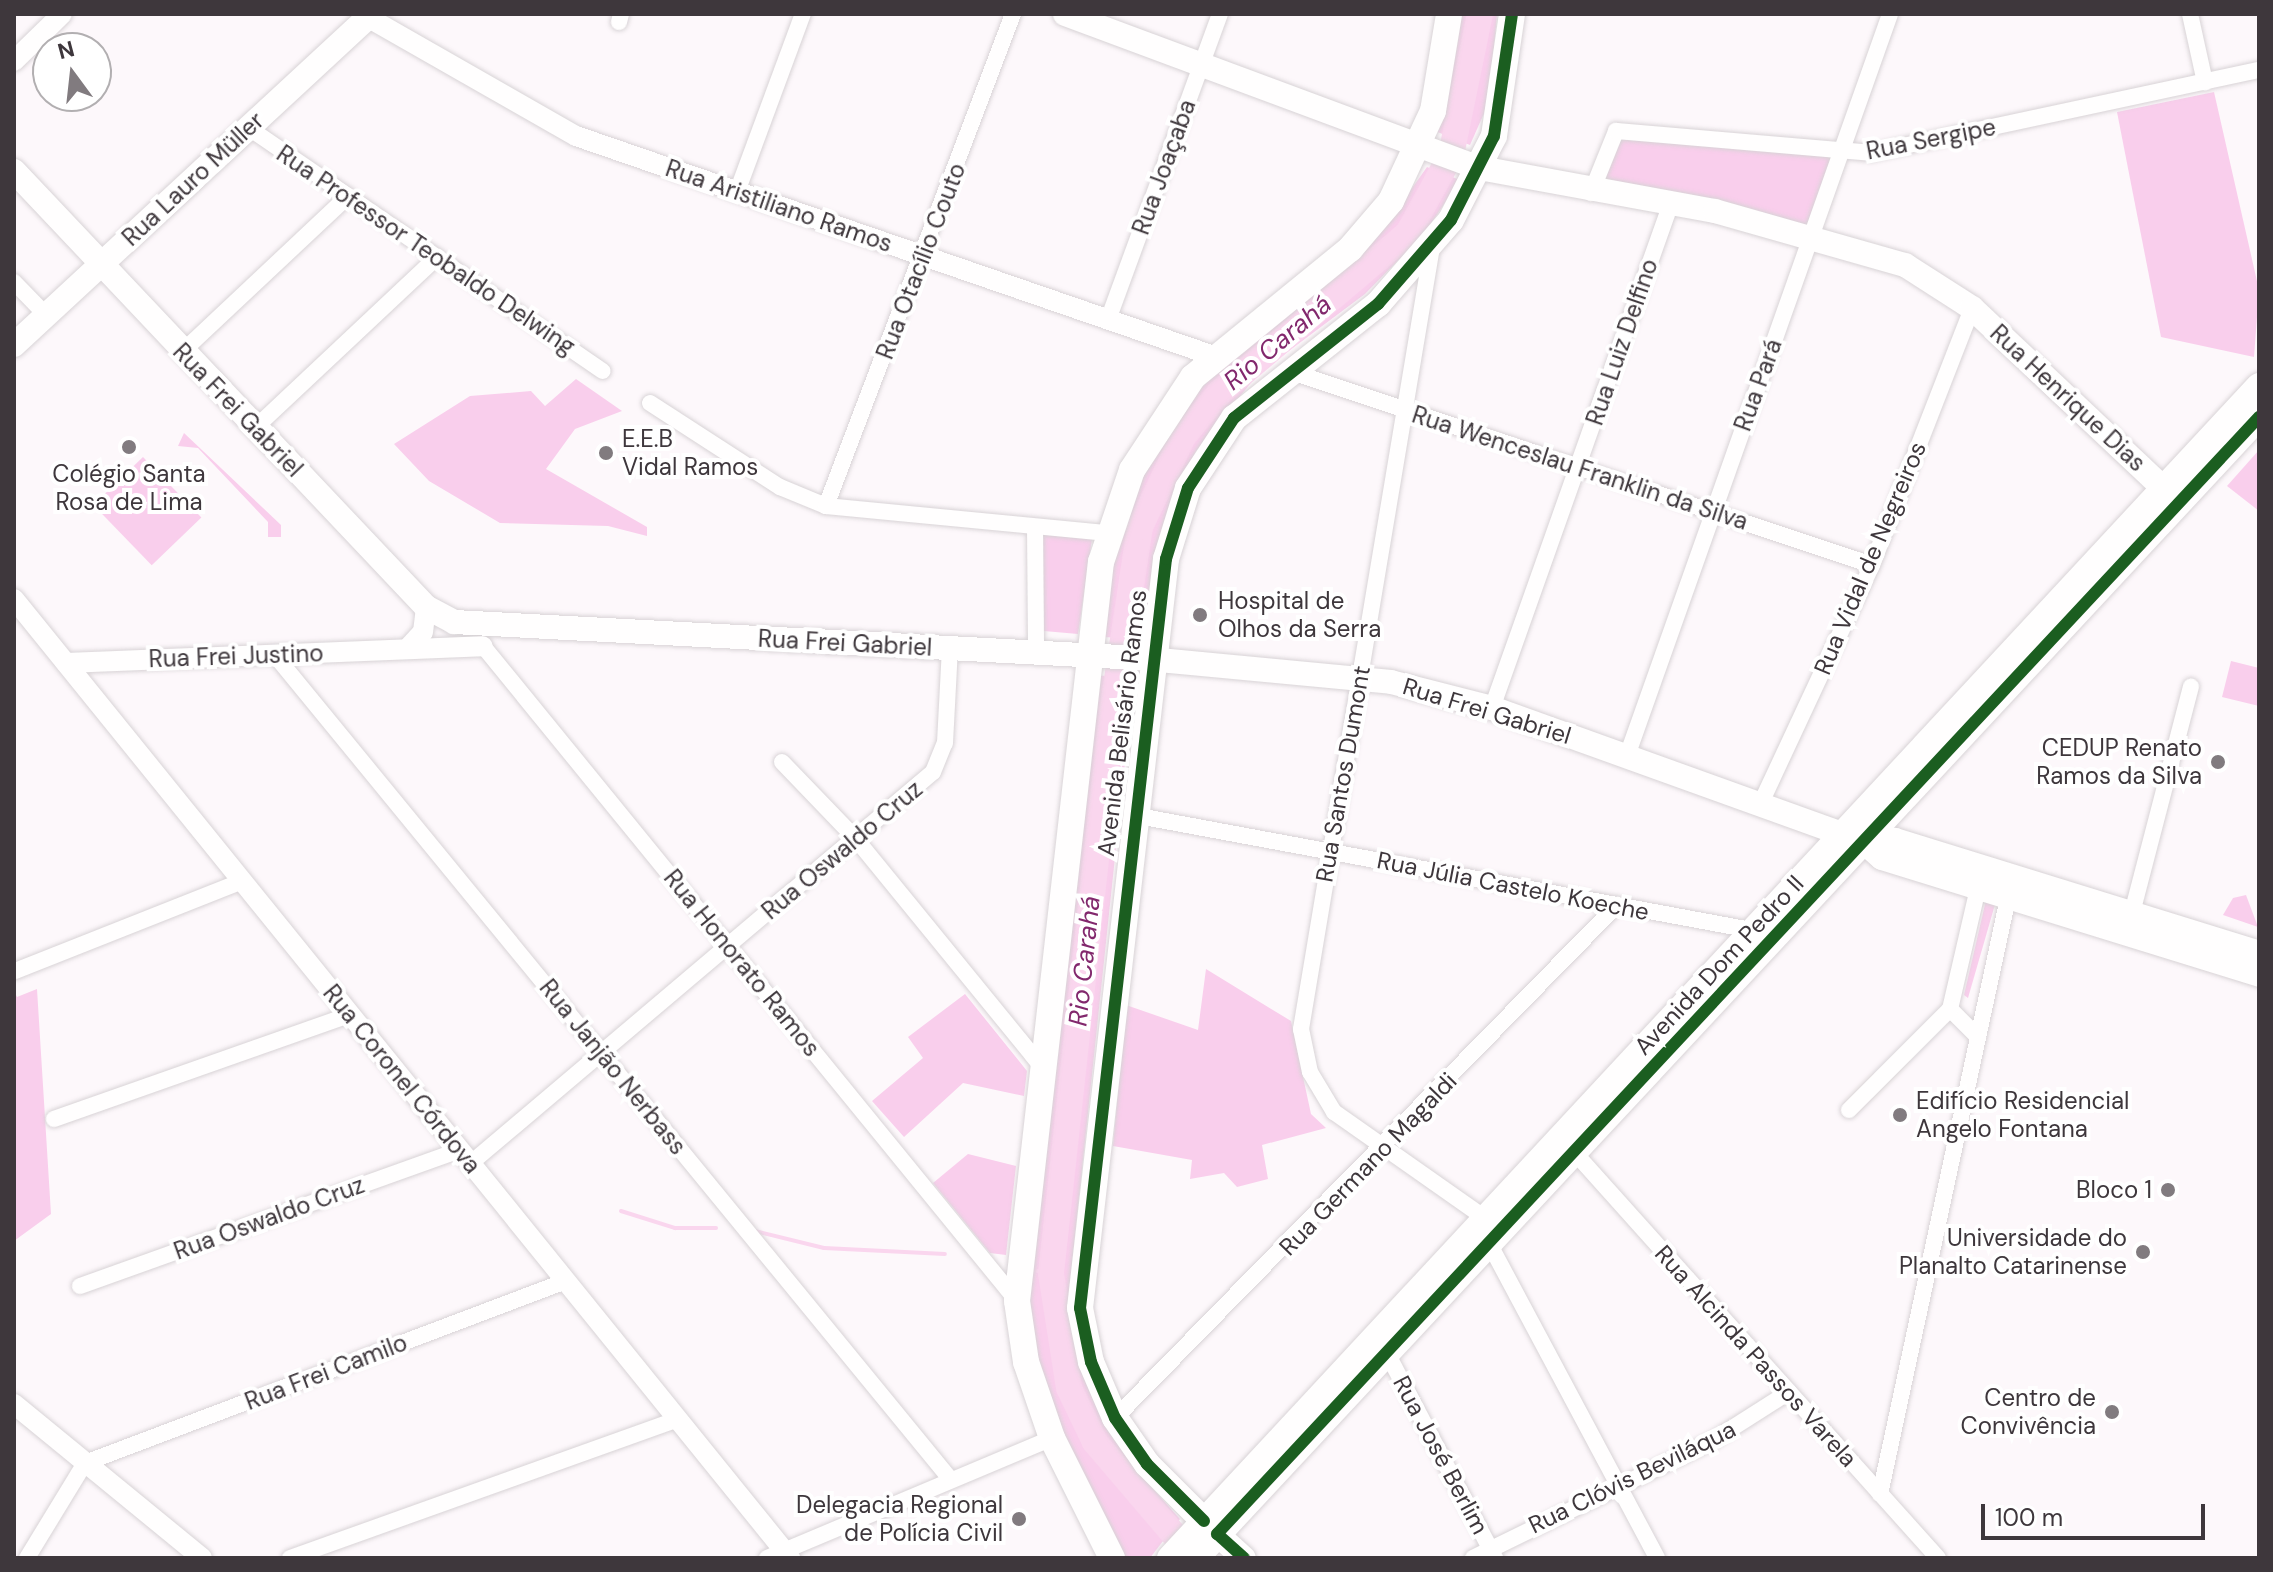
<!DOCTYPE html>
<html>
<head>
<meta charset="utf-8">
<style>
	body { margin:0 }
	#map { position:relative; width:2273px; height:1572px; overflow:hidden; background:#fdf8fb; font-family:"DM Sans",sans-serif }
	div>[style] { position:absolute }
	[style*='--x'] { left:calc(var(--x)*1px); top:calc(var(--y)*1px); width:calc(var(--w)*1px); rotate:calc(var(--a)*1deg) }
	.green>* { inset:0; background:#f9ceec; transform-origin:0 0 }
	.stream>* { height:4px; margin:-2px; padding:0 2px; transform-origin:2px; border-radius:2px; background:#fad6ee }
	.river>* { height:26px; margin:-13px; padding:0 13px; transform-origin:13px; border-radius:13px; background:#fad6ee }
	.roads { filter:drop-shadow(0 0 2px #d8d3d6) drop-shadow(0 0 2px #d8d3d6) }
	.minor>* { height:16px; margin:-8px; padding:0 8px; transform-origin:8px; border-radius:8px; background:#fffefe }
	.tertiary>* { height:20px; margin:-10px; padding:0 10px; transform-origin:10px; border-radius:10px; background:#fffefe }
	.secondary>* { height:24px; margin:-12px; padding:0 12px; transform-origin:12px; border-radius:12px; background:#fffefe }
	.primary>* { height:26px; margin:-13px; padding:0 13px; transform-origin:13px; border-radius:13px; background:#fffefe }
	.cycleway>* { height:12px; margin:-6px; padding:0 6px; transform-origin:6px; border-radius:6px; background:#1b5e20 }
	.dots>* { width:22px; height:22px; translate:-50% -50%; box-sizing:border-box; border:4px solid #fff; border-radius:50% }
	span { translate:-50% -50%; white-space:nowrap; text-align:center; line-height:1.15; -webkit-text-stroke:8px #fff; paint-order:stroke }
	.street-label { font-size:24px; color:#3e373c }
	.poi-label { font-size:24px; color:#3e373c }
	.left { translate:0 -50%; text-align:left }
	.right { translate:-100% -50%; text-align:right }
	.water-label { font-size:26px; color:#82286d; font-style:italic }
	.frame { position:absolute; inset:0; border:16px solid #3e373c; pointer-events:none }
	.north { position:absolute; left:32px; top:32px; width:80px; height:80px; box-sizing:border-box; background:#fff; border:2px solid #b2afb1; border-radius:50%; rotate:345deg; font-size:22px; font-weight:700; line-height:32px; text-align:center; color:#3e373c }
	.north::after { content:''; display:block; margin:auto; width:28px; height:36px; background:#817b7f; clip-path:polygon(50% 0,100% 100%,50% 72%,0 100%) }
	.scale { position:absolute; left:1981px; top:1504px; width:224px; height:36px; box-sizing:border-box; border:4px solid #3e373c; border-top:0; padding-left:10px; font-size:24px; line-height:28px; white-space:nowrap; color:#3e373c; -webkit-text-stroke:6px #fff; paint-order:stroke }
</style>
</head>
<body>
<div id="map">
	<div class="green">
		<i style="clip-path:polygon(1459px 14px,1497px 14px,1489px 102px,1470px 145px,1435px 131px)"></i>
		<i style="clip-path:polygon(2214px 92px,2259px 290px,2254px 357px,2161px 337px,2117px 112px)"></i>
		<i style="clip-path:polygon(1619px 136px,1837px 155px,1808px 234px,1597px 191px)"></i>
		<i style="clip-path:polygon(1427px 167px,1460px 180px,1424px 234px,1365px 294px,1258px 374px,1196px 451px,1175px 494px,1142px 638px,1096px 637px,1130px 495px,1183px 404px,1398px 208px)"></i>
		<i style="clip-path:polygon(576px 379px,622px 411px,575px 429px,546px 469px,647px 527px,647px 536px,608px 526px,500px 523px,429px 481px,394px 444px,470px 396px,531px 391px,545px 406px)"></i>
		<i style="clip-path:polygon(184px 433px,281px 525px,281px 537px,268px 537px,268px 522px,198px 448px,178px 446px)"></i>
		<i style="clip-path:polygon(2259px 450px,2259px 511px,2227px 486px)"></i>
		<i style="left:143px;top:457px;width:84px;height:69px;rotate:46deg"></i>
		<i style="clip-path:polygon(1042px 533px,1092px 539px,1078px 634px,1044px 631px)"></i>
		<i style="clip-path:polygon(2231px 661px,2259px 668px,2259px 706px,2222px 697px)"></i>
		<i style="clip-path:polygon(1093px 675px,1134px 678px,1069px 1292px,1144px 1479px,1180px 1519px,1150px 1558px,1123px 1558px,1079px 1480px,1024px 1321px)"></i>
		<i style="clip-path:polygon(2246px 895px,2258px 927px,2223px 915px,2233px 898px)"></i>
		<i style="clip-path:polygon(1986px 900px,1996px 901px,1968px 998px,1964px 995px)"></i>
		<i style="clip-path:polygon(1206px 969px,1291px 1021px,1311px 1114px,1326px 1128px,1262px 1145px,1268px 1179px,1237px 1187px,1224px 1173px,1190px 1179px,1192px 1160px,1113px 1146px,1126px 1005px,1198px 1030px)"></i>
		<i style="clip-path:polygon(37px 989px,51px 1214px,14px 1241px,14px 991px,17px 997px)"></i>
		<i style="clip-path:polygon(965px 994px,1027px 1071px,1024px 1096px,963px 1083px,904px 1137px,872px 1101px,923px 1058px,908px 1037px)"></i>
		<i style="clip-path:polygon(968px 1154px,1016px 1166px,1006px 1255px,990px 1253px,933px 1183px)"></i>
	</div>
	<div class="stream">
		<i style="--x:621;--y:1211;--w:57;--a:17.5"></i>
		<i style="--x:675;--y:1228;--w:41;--a:0"></i>
		<i style="--x:755;--y:1231;--w:71;--a:13.8"></i>
		<i style="--x:824;--y:1248;--w:121;--a:2.8"></i>
		<i style="--x:1038;--y:1271;--w:13;--a:9"></i>
	</div>
	<div class="river">
		<i style="--x:1194;--y:1558;--w:153;--a:-130.5"></i>
		<i style="--x:1095;--y:1442;--w:60;--a:-115.7"></i>
		<i style="--x:1069;--y:1388;--w:116;--a:-98.9"></i>
		<i style="--x:1051;--y:1273;--w:564;--a:-83.79"></i>
		<i style="--x:1112;--y:712;--w:187;--a:-81.4"></i>
		<i style="--x:1140;--y:527;--w:100;--a:-64.5"></i>
		<i style="--x:1183;--y:437;--w:57;--a:-50.7"></i>
		<i style="--x:1219;--y:393;--w:248;--a:-40.2"></i>
		<i style="--x:1408;--y:233;--w:89;--a:-61.1"></i>
		<i style="--x:1451;--y:155;--w:144;--a:-78.4"></i>
	</div>
	<div class="roads">
		<div class="minor">
			<i style="--x:2190;--y:14;--w:70;--a:77.6"></i>
			<i style="--x:619;--y:22;--w:8;--a:-76"></i>
			<i style="--x:249;--y:128;--w:429;--a:34.5"></i>
			<i style="--x:737;--y:192;--w:190;--a:-69.7"></i>
			<i style="--x:1591;--y:193;--w:67;--a:-68"></i>
			<i style="--x:1616;--y:131;--w:256;--a:4.9"></i>
			<i style="--x:1871;--y:153;--w:397;--a:-12.1"></i>
			<i style="--x:1432;--y:247;--w:793;--a:99.51"></i>
			<i style="--x:1301;--y:1029;--w:44;--a:78.2"></i>
			<i style="--x:1310;--y:1072;--w:47;--a:59"></i>
			<i style="--x:1334;--y:1112;--w:184;--a:35.1"></i>
			<i style="--x:14;--y:282;--w:46;--a:45.9"></i>
			<i style="--x:1108;--y:320;--w:326;--a:-69.9"></i>
			<i style="--x:182;--y:352;--w:228;--a:-43.2"></i>
			<i style="--x:1289;--y:371;--w:614;--a:18.41"></i>
			<i style="--x:650;--y:403;--w:155;--a:32.9"></i>
			<i style="--x:780;--y:487;--w:50;--a:22.4"></i>
			<i style="--x:826;--y:506;--w:283;--a:5.5"></i>
			<i style="--x:255;--y:428;--w:250;--a:-43.2"></i>
			<i style="--x:826;--y:506;--w:526;--a:-69.19"></i>
			<i style="--x:1035;--y:527;--w:125;--a:89.5"></i>
			<i style="--x:483;--y:646;--w:845;--a:50.81"></i>
			<i style="--x:274;--y:654;--w:1068;--a:50.66"></i>
			<i style="--x:1492;--y:708;--w:536;--a:-70.48"></i>
			<i style="--x:1627;--y:756;--w:787;--a:-70.48"></i>
			<i style="--x:782;--y:762;--w:107;--a:46.1"></i>
			<i style="--x:856;--y:839;--w:289;--a:50.8"></i>
			<i style="--x:1760;--y:805;--w:265;--a:-65"></i>
			<i style="--x:1872;--y:565;--w:276;--a:-68.7"></i>
			<i style="--x:1133;--y:815;--w:629;--a:10.54"></i>
			<i style="--x:1978;--y:888;--w:124;--a:103"></i>
			<i style="--x:1950;--y:1009;--w:40;--a:45"></i>
			<i style="--x:2132;--y:913;--w:234;--a:-75.4"></i>
			<i style="--x:15;--y:971;--w:244;--a:-21.6"></i>
			<i style="--x:1849;--y:1110;--w:143;--a:-45"></i>
			<i style="--x:54;--y:1119;--w:314;--a:-19.4"></i>
			<i style="--x:1575;--y:1153;--w:544;--a:48.13"></i>
			<i style="--x:471;--y:1163;--w:605;--a:-40.24"></i>
			<i style="--x:933;--y:772;--w:31;--a:-68"></i>
			<i style="--x:945;--y:743;--w:95;--a:-87"></i>
			<i style="--x:1489;--y:1243;--w:357;--a:61.9"></i>
			<i style="--x:80;--y:1286;--w:403;--a:-19.7"></i>
			<i style="--x:1387;--y:1353;--w:232;--a:62.2"></i>
			<i style="--x:1115;--y:1418;--w:718;--a:-45.62"></i>
			<i style="--x:1880;--y:1494;--w:610;--a:-77.88"></i>
			<i style="--x:27;--y:1558;--w:111;--a:-58.6"></i>
			<i style="--x:85;--y:1463;--w:514;--a:-20.73"></i>
			<i style="--x:290;--y:1558;--w:412;--a:-19.7"></i>
			<i style="--x:767;--y:1558;--w:309;--a:-22.8"></i>
			<i style="--x:1473;--y:1558;--w:266;--a:-26.1"></i>
			<i style="--x:1712;--y:1441;--w:91;--a:-32.5"></i>
		</div>
		<div class="tertiary">
			<i style="--x:362;--y:14;--w:246;--a:29.7"></i>
			<i style="--x:576;--y:136;--w:675;--a:19.03"></i>
			<i style="--x:14;--y:61;--w:67;--a:-44.4"></i>
			<i style="--x:14;--y:599;--w:1234;--a:51.02"></i>
			<i style="--x:407;--y:649;--w:23;--a:-47"></i>
			<i style="--x:423;--y:632;--w:25;--a:-83"></i>
			<i style="--x:66;--y:663;--w:417;--a:-2.3"></i>
			<i style="--x:14;--y:1404;--w:243;--a:39.3"></i>
		</div>
		<div class="secondary">
			<i style="--x:1065;--y:14;--w:443;--a:20.4"></i>
			<i style="--x:1480;--y:168;--w:239;--a:10.4"></i>
			<i style="--x:1715;--y:211;--w:198;--a:15.9"></i>
			<i style="--x:1905;--y:265;--w:80;--a:32.7"></i>
			<i style="--x:1972;--y:308;--w:264;--a:43.3"></i>
			<i style="--x:14;--y:171;--w:600;--a:46.62"></i>
			<i style="--x:426;--y:607;--w:32;--a:28"></i>
			<i style="--x:454;--y:622;--w:685;--a:3.01"></i>
			<i style="--x:1138;--y:658;--w:254;--a:5.4"></i>
			<i style="--x:1391;--y:682;--w:104;--a:14.4"></i>
			<i style="--x:1492;--y:708;--w:395;--a:19.8"></i>
			<i style="--x:1864;--y:842;--w:31;--a:-4"></i>
			<i style="--x:1895;--y:840;--w:381;--a:17.2"></i>
			<i style="--x:14;--y:345;--w:488;--a:-42.8"></i>
			<i style="--x:1864;--y:842;--w:24;--a:42"></i>
			<i style="--x:1882;--y:858;--w:395;--a:17.2"></i>
			<i style="--x:1217;--y:1534;--w:36;--a:42"></i>
		</div>
		<div class="primary">
			<i style="--x:1217;--y:1534;--w:99;--a:-135"></i>
			<i style="--x:1147;--y:1464;--w:56;--a:-124.8"></i>
			<i style="--x:1115;--y:1418;--w:61;--a:-113.2"></i>
			<i style="--x:1091;--y:1362;--w:55;--a:-101.5"></i>
			<i style="--x:1080;--y:1308;--w:754;--a:-83.45"></i>
			<i style="--x:1166;--y:559;--w:74;--a:-72.8"></i>
			<i style="--x:1188;--y:488;--w:84;--a:-56.7"></i>
			<i style="--x:1234;--y:418;--w:184;--a:-38.4"></i>
			<i style="--x:1378;--y:304;--w:111;--a:-49"></i>
			<i style="--x:1451;--y:220;--w:94;--a:-62.9"></i>
			<i style="--x:1494;--y:136;--w:123;--a:-81.6"></i>
			<i style="--x:1112;--y:1558;--w:134;--a:-116.6"></i>
			<i style="--x:1052;--y:1438;--w:80;--a:-108.9"></i>
			<i style="--x:1026;--y:1362;--w:62;--a:-98.4"></i>
			<i style="--x:1017;--y:1301;--w:744;--a:-83.52"></i>
			<i style="--x:1101;--y:562;--w:97;--a:-71.4"></i>
			<i style="--x:1132;--y:470;--w:111;--a:-56.7"></i>
			<i style="--x:1193;--y:377;--w:203;--a:-39.2"></i>
			<i style="--x:1350;--y:249;--w:63;--a:-49.5"></i>
			<i style="--x:1391;--y:201;--w:99;--a:-65"></i>
			<i style="--x:1433;--y:111;--w:98;--a:-80.6"></i>
			<i style="--x:1170;--y:1558;--w:1600;--a:-47.1"></i>
			<i style="--x:1196;--y:1558;--w:1559;--a:-47.03"></i>
		</div>
	</div>
	<div class="cycleway">
		<i style="--x:1204;--y:1521;--w:81;--a:-135"></i>
		<i style="--x:1147;--y:1464;--w:56;--a:-124.8"></i>
		<i style="--x:1115;--y:1418;--w:61;--a:-113.2"></i>
		<i style="--x:1091;--y:1362;--w:55;--a:-101.5"></i>
		<i style="--x:1080;--y:1308;--w:754;--a:-83.45"></i>
		<i style="--x:1166;--y:559;--w:74;--a:-72.8"></i>
		<i style="--x:1188;--y:488;--w:84;--a:-56.7"></i>
		<i style="--x:1234;--y:418;--w:184;--a:-38.4"></i>
		<i style="--x:1378;--y:304;--w:111;--a:-49"></i>
		<i style="--x:1451;--y:220;--w:94;--a:-62.9"></i>
		<i style="--x:1494;--y:136;--w:123;--a:-81.6"></i>
		<i style="--x:1244;--y:1558;--w:36;--a:-138"></i>
		<i style="--x:1217;--y:1534;--w:1528;--a:-46.99"></i>
	</div>
	<div class="dots">
		<i style="left:129px;top:447px;background:#817b7f"></i>
		<i style="left:606px;top:453px;background:#817b7f"></i>
		<i style="left:1200px;top:615px;background:#817b7f"></i>
		<i style="left:2218px;top:762px;background:#817b7f"></i>
		<i style="left:1900px;top:1115px;background:#817b7f"></i>
		<i style="left:2168px;top:1190px;background:#817b7f"></i>
		<i style="left:2143px;top:1252px;background:#817b7f"></i>
		<i style="left:2112px;top:1412px;background:#817b7f"></i>
		<i style="left:1019px;top:1519px;background:#817b7f"></i>
	</div>
	<div class="street-label">
		<span style="left:1931px;top:139px;rotate:-11deg">Rua Sergipe</span>
		<span style="left:1164px;top:167px;rotate:-70deg">Rua Joaçaba</span>
		<span style="left:193px;top:179px;rotate:-43deg">Rua Lauro Müller</span>
		<span style="left:779px;top:206px;rotate:19deg">Rua Aristiliano Ramos</span>
		<span style="left:426px;top:250px;rotate:34deg">Rua Professor Teobaldo Delwing</span>
		<span style="left:921px;top:261px;rotate:-69deg">Rua Otacílio Couto</span>
		<span style="left:1622px;top:342px;rotate:-71deg">Rua Luiz Delfino</span>
		<span style="left:1758px;top:385px;rotate:-70deg">Rua Pará</span>
		<span style="left:2068px;top:398px;rotate:43deg">Rua Henrique Dias</span>
		<span style="left:238px;top:410px;rotate:46deg">Rua Frei Gabriel</span>
		<span style="left:1580px;top:468px;rotate:18deg">Rua Wenceslau Franklin da Silva</span>
		<span style="left:1870px;top:558px;rotate:-67deg">Rua Vidal de Negreiros</span>
		<span style="left:845px;top:643px;rotate:3deg">Rua Frei Gabriel</span>
		<span style="left:236px;top:656px;rotate:-2deg">Rua Frei Justino</span>
		<span style="left:1487px;top:711px;rotate:17deg">Rua Frei Gabriel</span>
		<span style="left:1122px;top:723px;rotate:-83deg">Avenida Belisário Ramos</span>
		<span style="left:1343px;top:774px;rotate:-80deg">Rua Santos Dumont</span>
		<span style="left:842px;top:850px;rotate:-40deg">Rua Oswaldo Cruz</span>
		<span style="left:1513px;top:886px;rotate:11deg">Rua Júlia Castelo Koeche</span>
		<span style="left:742px;top:963px;rotate:51deg">Rua Honorato Ramos</span>
		<span style="left:1719px;top:965px;rotate:-47deg">Avenida Dom Pedro II</span>
		<span style="left:613px;top:1067px;rotate:51deg">Rua Janjão Nerbass</span>
		<span style="left:402px;top:1079px;rotate:51deg">Rua Coronel Córdova</span>
		<span style="left:1368px;top:1164px;rotate:-46deg">Rua Germano Magaldi</span>
		<span style="left:269px;top:1218px;rotate:-20deg">Rua Oswaldo Cruz</span>
		<span style="left:1756px;top:1356px;rotate:48deg">Rua Alcinda Passos Varela</span>
		<span style="left:326px;top:1372px;rotate:-21deg">Rua Frei Camilo</span>
		<span style="left:1441px;top:1455px;rotate:62deg">Rua José Berlim</span>
		<span style="left:1632px;top:1477px;rotate:-26deg">Rua Clóvis Beviláqua</span>
	</div>
	<div class="poi-label">
		<span class="left" style="left:622px;top:453px">E.E.B<br>Vidal Ramos</span>
		<span style="left:129px;top:488px">Colégio Santa<br>Rosa de Lima</span>
		<span class="left" style="left:1218px;top:615px">Hospital de<br>Olhos da Serra</span>
		<span class="right" style="left:2202px;top:762px">CEDUP Renato<br>Ramos da Silva</span>
		<span class="left" style="left:1916px;top:1115px">Edifício Residencial<br>Angelo Fontana</span>
		<span class="right" style="left:2152px;top:1190px">Bloco 1</span>
		<span class="right" style="left:2127px;top:1252px">Universidade do<br>Planalto Catarinense</span>
		<span class="right" style="left:2096px;top:1412px">Centro de<br>Convivência</span>
		<span class="right" style="left:1003px;top:1519px">Delegacia Regional<br>de Polícia Civil</span>
	</div>
	<div class="water-label">
		<span style="left:1278px;top:343px;rotate:-40deg">Rio Carahá</span>
		<span style="left:1085px;top:961px;rotate:-84deg">Rio Carahá</span>
	</div>
	<div class="frame"></div>
	<div class="north">N</div>
	<div class="scale">100 m</div>
</div>
</body>
</html>
